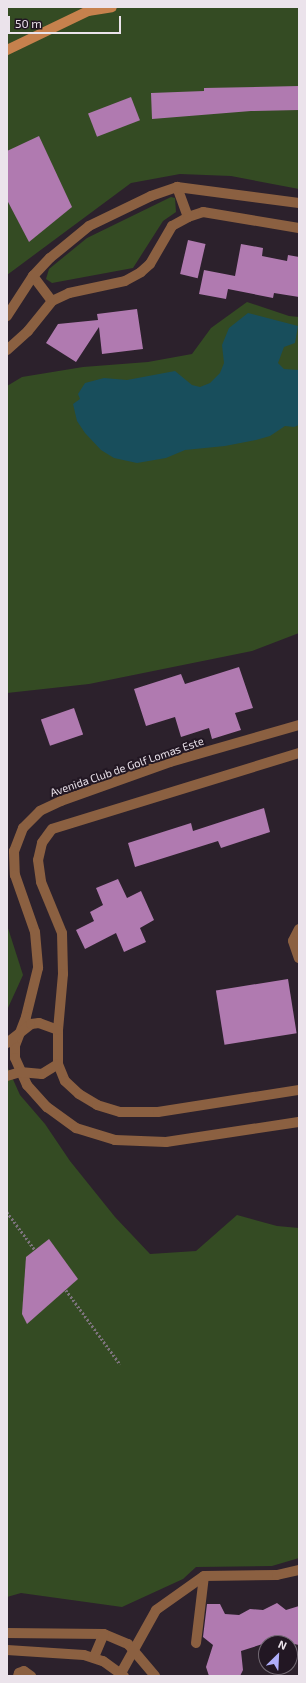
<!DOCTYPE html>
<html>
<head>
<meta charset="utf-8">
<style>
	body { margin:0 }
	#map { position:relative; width:306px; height:1683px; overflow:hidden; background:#2c212c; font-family:"Exo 2",sans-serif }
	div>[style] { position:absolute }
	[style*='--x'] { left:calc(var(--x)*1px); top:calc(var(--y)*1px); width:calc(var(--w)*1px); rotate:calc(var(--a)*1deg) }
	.green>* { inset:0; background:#344b23 }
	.water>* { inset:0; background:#184e5c }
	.building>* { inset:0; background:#b07ab0; transform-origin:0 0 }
	.path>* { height:2.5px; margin-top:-1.25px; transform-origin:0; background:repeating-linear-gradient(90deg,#7c737c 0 2px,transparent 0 4px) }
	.street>* { height:10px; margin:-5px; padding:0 5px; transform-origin:5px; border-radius:5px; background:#8b6041 }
	.secondary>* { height:10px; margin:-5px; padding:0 5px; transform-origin:5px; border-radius:5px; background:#c6814d }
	span { translate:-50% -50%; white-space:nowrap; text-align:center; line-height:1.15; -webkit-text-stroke:4px #221723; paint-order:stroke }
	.street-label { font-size:11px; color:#ebe3eb }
	.frame { position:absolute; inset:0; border:8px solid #ebe3eb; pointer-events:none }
	.north { position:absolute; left:258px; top:1635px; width:40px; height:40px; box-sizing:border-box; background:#221723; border:1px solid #726973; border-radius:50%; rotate:24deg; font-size:11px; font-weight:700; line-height:16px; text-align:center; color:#ebe3eb }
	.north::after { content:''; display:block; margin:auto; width:14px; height:18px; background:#afaefa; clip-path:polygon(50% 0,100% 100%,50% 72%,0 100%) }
	.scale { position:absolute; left:8px; top:16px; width:113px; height:18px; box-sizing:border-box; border:2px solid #ebe3eb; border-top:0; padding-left:5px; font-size:12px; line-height:14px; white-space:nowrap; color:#ebe3eb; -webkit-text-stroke:3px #221723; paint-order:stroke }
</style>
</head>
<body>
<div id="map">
	<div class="green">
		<i style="clip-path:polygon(7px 7px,299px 7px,299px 189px,231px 176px,180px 174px,131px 183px,7px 275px)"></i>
		<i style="clip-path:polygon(171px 197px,175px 198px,176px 212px,163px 221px,133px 268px,52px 283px,46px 279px,49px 269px,87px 238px)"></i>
		<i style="clip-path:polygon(247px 302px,289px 316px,299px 317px,299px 633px,252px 651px,89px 684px,7px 693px,7px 386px,22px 377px,83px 367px,148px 362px,192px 354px,211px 328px)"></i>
		<i style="clip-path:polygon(7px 925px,23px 975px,7px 1010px)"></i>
		<i style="clip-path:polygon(7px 1066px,20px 1095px,45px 1124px,70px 1161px,115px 1217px,150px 1254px,196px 1251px,237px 1215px,277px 1226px,299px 1228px,299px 1558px,272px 1566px,196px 1567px,183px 1579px,122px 1607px,21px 1593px,7px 1597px)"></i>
	</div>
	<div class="water">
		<i style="clip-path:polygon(248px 313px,298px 326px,295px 343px,284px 347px,278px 363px,284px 369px,299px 370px,299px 425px,294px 427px,285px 426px,270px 436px,256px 440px,225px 446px,185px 450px,166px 458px,137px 463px,114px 458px,101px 450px,85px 433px,77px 421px,73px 404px,80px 399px,78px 394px,85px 383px,104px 378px,127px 380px,175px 371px,192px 385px,200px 387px,210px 383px,220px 373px,224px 363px,222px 345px,229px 328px)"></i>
	</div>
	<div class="building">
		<i style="clip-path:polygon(299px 86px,299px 110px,251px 111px,152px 119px,151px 93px,204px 91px,204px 88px)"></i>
		<i style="left:131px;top:97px;width:25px;height:46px;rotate:69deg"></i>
		<i style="clip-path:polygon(39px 136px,72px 207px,29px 242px,7px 200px,7px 151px)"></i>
		<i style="left:188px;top:240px;width:18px;height:35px;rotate:13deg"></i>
		<i style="clip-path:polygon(241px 244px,263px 248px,262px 256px,287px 261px,288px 255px,299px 257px,299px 297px,274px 293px,273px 298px,228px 289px,226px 299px,199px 294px,204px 270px,235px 276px)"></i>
		<i style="clip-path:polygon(137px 309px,143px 349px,102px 354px,99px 327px,76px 362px,46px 343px,58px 324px,98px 320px,97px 314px)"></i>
		<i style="clip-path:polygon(239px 667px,253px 708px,235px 713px,241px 730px,212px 739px,209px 728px,181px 737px,175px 717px,146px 726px,134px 689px,181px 674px,185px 684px)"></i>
		<i style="left:74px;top:708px;width:28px;height:35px;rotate:71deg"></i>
		<i style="clip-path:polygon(264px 808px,270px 832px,221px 848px,218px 841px,135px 867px,128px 843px,191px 823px,193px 831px)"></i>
		<i style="clip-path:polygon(118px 879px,127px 898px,141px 891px,154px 920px,140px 928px,146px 942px,124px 952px,116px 933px,85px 949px,76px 930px,94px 921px,90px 912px,103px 905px,96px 888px)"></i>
		<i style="left:288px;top:979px;width:55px;height:73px;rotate:81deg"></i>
		<i style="clip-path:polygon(49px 1239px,78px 1279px,27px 1324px,22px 1314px,26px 1257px)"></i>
		<i style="clip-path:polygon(277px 1603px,286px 1610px,299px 1606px,299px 1645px,275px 1640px,241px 1651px,243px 1670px,240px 1676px,209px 1676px,206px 1667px,213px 1645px,203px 1637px,207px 1604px,220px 1604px,225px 1614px,239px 1615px,250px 1609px,263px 1610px)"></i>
	</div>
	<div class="path">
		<i style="--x:7;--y:1212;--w:47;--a:53.6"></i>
		<i style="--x:66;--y:1290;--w:92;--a:53.9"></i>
	</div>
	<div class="street">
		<i style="--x:177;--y:187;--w:32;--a:70"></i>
		<i style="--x:33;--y:276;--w:31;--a:53"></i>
		<i style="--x:7;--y:316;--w:48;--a:-57"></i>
		<i style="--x:33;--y:276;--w:25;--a:-47"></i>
		<i style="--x:50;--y:258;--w:50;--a:-39.4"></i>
		<i style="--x:89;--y:226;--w:69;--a:-25.8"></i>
		<i style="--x:151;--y:196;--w:28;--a:-19"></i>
		<i style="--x:177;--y:187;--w:123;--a:7.5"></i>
		<i style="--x:7;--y:350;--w:28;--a:-42"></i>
		<i style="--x:28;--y:331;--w:38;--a:-51"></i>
		<i style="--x:52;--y:301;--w:19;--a:-25"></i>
		<i style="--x:69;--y:293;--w:57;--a:-12.1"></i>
		<i style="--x:125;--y:281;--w:18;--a:-29"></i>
		<i style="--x:141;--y:272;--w:12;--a:-42"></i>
		<i style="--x:150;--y:264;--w:44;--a:-59.9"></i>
		<i style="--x:172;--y:226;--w:18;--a:-29"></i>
		<i style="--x:188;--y:217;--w:16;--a:-18"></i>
		<i style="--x:203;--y:212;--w:97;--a:9.5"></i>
		<i style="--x:299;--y:725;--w:134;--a:164"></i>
		<i style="--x:170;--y:762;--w:116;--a:160.3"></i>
		<i style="--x:61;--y:801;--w:23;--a:155"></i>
		<i style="--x:40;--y:811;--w:24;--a:135"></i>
		<i style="--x:23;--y:828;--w:25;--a:111"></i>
		<i style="--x:14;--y:851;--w:24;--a:88"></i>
		<i style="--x:15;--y:875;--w:60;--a:70.7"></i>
		<i style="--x:35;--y:932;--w:36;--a:85"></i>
		<i style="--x:38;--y:968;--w:50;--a:103.8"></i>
		<i style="--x:26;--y:1017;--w:31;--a:111"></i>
		<i style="--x:15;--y:1046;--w:12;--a:90"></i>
		<i style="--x:15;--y:1058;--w:30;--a:66"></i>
		<i style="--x:27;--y:1085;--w:30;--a:48"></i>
		<i style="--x:47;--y:1107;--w:36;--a:36"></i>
		<i style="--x:76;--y:1128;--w:41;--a:17.1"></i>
		<i style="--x:115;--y:1140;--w:51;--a:2.2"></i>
		<i style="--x:166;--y:1142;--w:134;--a:-8.6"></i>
		<i style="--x:299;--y:753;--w:258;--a:162.9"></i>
		<i style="--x:52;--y:829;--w:17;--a:126"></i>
		<i style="--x:42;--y:843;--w:17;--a:103"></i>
		<i style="--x:38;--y:860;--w:22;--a:82"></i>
		<i style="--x:41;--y:882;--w:55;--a:67.6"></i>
		<i style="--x:62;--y:933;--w:41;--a:88.6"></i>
		<i style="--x:63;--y:974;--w:56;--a:95.1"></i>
		<i style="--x:58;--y:1030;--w:34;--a:90"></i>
		<i style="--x:58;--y:1064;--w:18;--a:68"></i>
		<i style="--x:65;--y:1081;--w:19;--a:43"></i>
		<i style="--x:79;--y:1094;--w:21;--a:31"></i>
		<i style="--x:97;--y:1105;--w:24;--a:17"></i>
		<i style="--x:120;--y:1112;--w:38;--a:0"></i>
		<i style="--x:158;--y:1112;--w:143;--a:-8.9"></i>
		<i style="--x:299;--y:929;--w:13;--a:117"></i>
		<i style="--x:293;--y:941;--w:18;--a:71"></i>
		<i style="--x:7;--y:1043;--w:31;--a:-38"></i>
		<i style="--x:31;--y:1024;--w:8;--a:-7"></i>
		<i style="--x:39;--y:1023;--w:20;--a:20"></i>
		<i style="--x:7;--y:1076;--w:14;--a:-17"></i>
		<i style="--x:20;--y:1072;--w:22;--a:5"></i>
		<i style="--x:42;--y:1074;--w:19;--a:-32"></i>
		<i style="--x:7;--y:1633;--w:97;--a:0.6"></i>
		<i style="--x:104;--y:1634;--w:26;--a:23"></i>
		<i style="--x:128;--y:1644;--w:42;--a:49.8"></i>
		<i style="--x:196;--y:1643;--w:67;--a:-83.2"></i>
		<i style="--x:7;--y:1650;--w:77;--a:3.7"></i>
		<i style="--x:84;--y:1655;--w:20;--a:18"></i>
		<i style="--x:103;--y:1661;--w:26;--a:36"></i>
		<i style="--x:94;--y:1657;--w:25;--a:-67"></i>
		<i style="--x:121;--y:1673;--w:72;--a:-60.9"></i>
		<i style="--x:156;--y:1610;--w:59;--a:-35.3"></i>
		<i style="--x:204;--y:1576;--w:73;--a:-0.8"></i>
		<i style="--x:277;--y:1575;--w:23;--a:-13"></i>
		<i style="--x:18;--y:1676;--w:3;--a:-72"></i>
		<i style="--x:19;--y:1673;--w:5;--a:-22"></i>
		<i style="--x:24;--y:1671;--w:9;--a:36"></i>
	</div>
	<div class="secondary">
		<i style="--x:7;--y:50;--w:90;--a:-25.7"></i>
		<i style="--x:88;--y:11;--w:24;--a:-9"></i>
	</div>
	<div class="street-label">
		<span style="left:127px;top:767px;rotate:-19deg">Avenida Club de Golf Lomas Este</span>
	</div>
	<div class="frame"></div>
	<div class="north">N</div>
	<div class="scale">50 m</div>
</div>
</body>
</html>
